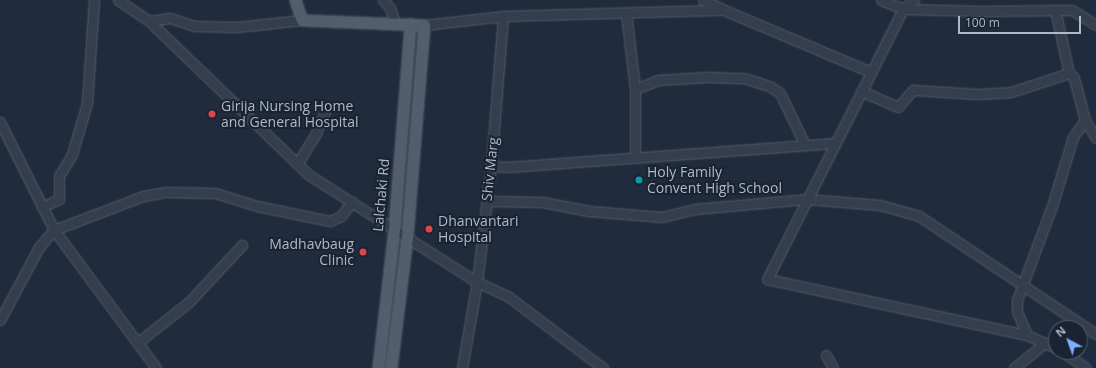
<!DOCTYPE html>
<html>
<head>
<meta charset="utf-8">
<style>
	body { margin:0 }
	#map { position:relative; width:1096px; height:368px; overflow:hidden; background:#202c3d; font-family:"Open Sans",sans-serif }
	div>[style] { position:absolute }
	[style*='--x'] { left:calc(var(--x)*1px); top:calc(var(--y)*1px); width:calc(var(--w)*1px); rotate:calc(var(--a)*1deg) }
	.roads { filter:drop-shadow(0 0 1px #525c6b) drop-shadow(0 0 1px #525c6b) }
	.minor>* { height:9px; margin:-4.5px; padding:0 4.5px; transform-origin:4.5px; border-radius:4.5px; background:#343e4d }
	.major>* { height:11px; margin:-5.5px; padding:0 5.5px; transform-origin:5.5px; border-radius:5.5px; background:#525d6d }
	.dots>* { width:11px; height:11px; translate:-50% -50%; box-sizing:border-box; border:2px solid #192331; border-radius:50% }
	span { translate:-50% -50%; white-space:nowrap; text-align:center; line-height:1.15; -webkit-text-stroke:4px #192331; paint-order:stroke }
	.poi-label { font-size:14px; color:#afb9c9 }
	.left { translate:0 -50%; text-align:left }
	.right { translate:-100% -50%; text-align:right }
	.street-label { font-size:14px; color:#afb9c9 }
	.north { position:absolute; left:1048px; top:320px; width:40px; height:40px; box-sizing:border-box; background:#192331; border:1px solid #555f6e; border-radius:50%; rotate:319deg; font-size:11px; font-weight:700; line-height:16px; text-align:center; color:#afb9c9 }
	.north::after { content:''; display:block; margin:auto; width:14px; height:18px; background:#7eb0ff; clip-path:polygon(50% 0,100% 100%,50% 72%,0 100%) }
	.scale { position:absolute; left:958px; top:16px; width:123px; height:18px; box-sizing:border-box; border:2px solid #afb9c9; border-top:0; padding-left:5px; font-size:12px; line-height:14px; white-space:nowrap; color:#afb9c9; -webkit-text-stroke:3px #192331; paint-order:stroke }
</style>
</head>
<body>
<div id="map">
	<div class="roads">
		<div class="minor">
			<i style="--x:118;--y:0;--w:37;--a:34"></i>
			<i style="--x:149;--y:21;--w:222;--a:43.9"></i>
			<i style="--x:309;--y:175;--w:199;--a:32.5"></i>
			<i style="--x:477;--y:282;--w:35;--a:25"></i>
			<i style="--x:509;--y:297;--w:118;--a:37.1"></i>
			<i style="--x:383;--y:0;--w:11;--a:49"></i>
			<i style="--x:390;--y:8;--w:16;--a:72"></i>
			<i style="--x:703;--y:0;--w:21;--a:25"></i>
			<i style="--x:881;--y:0;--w:24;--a:22"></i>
			<i style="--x:903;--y:9;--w:80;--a:1.4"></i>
			<i style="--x:983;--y:11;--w:89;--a:-0.6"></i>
			<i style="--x:1072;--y:10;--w:28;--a:32"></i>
			<i style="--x:914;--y:0;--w:14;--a:141"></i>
			<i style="--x:903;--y:9;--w:302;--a:116.7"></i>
			<i style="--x:767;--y:279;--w:266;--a:12.2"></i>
			<i style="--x:1027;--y:335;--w:32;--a:24"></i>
			<i style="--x:1055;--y:10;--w:65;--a:77.5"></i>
			<i style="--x:1069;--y:73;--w:7;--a:45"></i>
			<i style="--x:1074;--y:78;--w:43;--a:75.3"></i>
			<i style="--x:1085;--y:120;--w:21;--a:59"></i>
			<i style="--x:626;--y:13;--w:77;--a:83.2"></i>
			<i style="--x:635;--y:89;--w:25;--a:-21"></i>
			<i style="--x:658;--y:80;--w:49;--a:-3.5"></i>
			<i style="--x:707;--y:77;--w:37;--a:2"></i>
			<i style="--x:744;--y:78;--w:28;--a:18"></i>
			<i style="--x:771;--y:87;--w:11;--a:34"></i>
			<i style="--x:780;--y:93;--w:58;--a:64.3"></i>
			<i style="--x:149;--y:21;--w:21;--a:-8"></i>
			<i style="--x:170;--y:18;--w:25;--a:18"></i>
			<i style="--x:194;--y:26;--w:43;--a:1.3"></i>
			<i style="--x:237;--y:27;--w:65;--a:-6.1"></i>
			<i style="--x:424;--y:25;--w:80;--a:-6.5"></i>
			<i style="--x:503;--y:16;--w:221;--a:-1.6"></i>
			<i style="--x:724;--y:10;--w:160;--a:22.9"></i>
			<i style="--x:635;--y:89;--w:67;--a:90"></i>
			<i style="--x:861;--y:91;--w:40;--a:23.4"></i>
			<i style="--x:898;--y:107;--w:23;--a:-49"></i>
			<i style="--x:913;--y:90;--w:64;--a:3.6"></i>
			<i style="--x:977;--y:94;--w:34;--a:-3"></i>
			<i style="--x:1011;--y:92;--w:61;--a:-18.1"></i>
			<i style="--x:0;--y:122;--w:121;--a:63.4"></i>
			<i style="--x:54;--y:230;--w:172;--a:53.5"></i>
			<i style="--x:297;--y:164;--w:36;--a:-58"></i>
			<i style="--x:316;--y:133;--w:23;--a:-67"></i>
			<i style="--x:491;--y:166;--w:18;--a:3"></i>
			<i style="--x:509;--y:167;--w:326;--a:-4.2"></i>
			<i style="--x:487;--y:201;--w:55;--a:1"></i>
			<i style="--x:542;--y:202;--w:48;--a:10.8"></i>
			<i style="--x:589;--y:211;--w:73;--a:4.7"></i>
			<i style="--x:662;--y:217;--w:34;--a:-14"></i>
			<i style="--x:695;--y:209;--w:111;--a:-5.1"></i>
			<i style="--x:806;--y:199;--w:74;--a:4.6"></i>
			<i style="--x:880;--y:205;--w:41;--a:15.8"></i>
			<i style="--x:919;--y:216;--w:213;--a:33.7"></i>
			<i style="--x:42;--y:207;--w:19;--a:-25"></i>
			<i style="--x:59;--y:199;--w:23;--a:-90"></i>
			<i style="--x:59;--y:176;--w:26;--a:-59"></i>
			<i style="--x:72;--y:154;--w:53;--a:-73.6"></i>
			<i style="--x:87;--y:103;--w:103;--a:-86.1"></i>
			<i style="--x:0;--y:320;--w:83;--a:-61.9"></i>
			<i style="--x:39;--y:247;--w:23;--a:-49"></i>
			<i style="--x:54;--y:230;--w:95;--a:-20.9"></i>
			<i style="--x:143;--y:196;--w:22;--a:-10"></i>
			<i style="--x:165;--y:192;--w:50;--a:1.1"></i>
			<i style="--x:215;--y:193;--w:44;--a:17.2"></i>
			<i style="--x:257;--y:206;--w:75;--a:11.6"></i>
			<i style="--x:330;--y:221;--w:12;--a:-24"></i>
			<i style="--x:341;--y:216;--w:18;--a:-52"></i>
			<i style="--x:1027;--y:335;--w:25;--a:-113"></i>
			<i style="--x:1017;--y:312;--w:12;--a:-90"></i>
			<i style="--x:1017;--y:300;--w:100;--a:-69.6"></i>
			<i style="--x:1052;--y:206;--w:72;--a:-73.1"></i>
			<i style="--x:1073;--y:137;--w:21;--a:-55"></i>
			<i style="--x:137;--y:343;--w:66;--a:-38.3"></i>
			<i style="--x:189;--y:302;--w:78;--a:-47.1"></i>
			<i style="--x:1063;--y:352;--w:28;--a:35"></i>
			<i style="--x:826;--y:355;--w:15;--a:62"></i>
			<i style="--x:462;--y:368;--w:87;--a:-80.1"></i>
			<i style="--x:477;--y:282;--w:117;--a:-83.1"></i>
			<i style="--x:491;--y:166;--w:150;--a:-85.4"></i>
			<i style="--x:1014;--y:368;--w:40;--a:-39"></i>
		</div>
		<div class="major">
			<i style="--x:295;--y:0;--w:21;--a:71"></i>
			<i style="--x:302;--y:20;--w:122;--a:2.3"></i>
			<i style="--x:424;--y:25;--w:213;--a:94.6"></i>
			<i style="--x:407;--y:237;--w:132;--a:97"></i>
			<i style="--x:378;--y:368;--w:140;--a:-83.4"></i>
			<i style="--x:394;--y:229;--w:206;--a:-85.5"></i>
		</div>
	</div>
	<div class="dots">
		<i style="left:212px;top:114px;background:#e0444e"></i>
		<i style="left:639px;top:180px;background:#0f9aa8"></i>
		<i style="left:429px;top:229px;background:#e0444e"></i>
		<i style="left:363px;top:252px;background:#e0444e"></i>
	</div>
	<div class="poi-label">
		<span class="left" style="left:221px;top:114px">Girija Nursing Home<br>and General Hospital</span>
		<span class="left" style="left:647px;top:180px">Holy Family<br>Convent High School</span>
		<span class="left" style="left:438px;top:229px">Dhanvantari<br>Hospital</span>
		<span class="right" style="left:354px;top:252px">Madhavbaug<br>Clinic</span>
	</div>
	<div class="street-label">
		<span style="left:490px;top:169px;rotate:-84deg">Shiv Marg</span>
		<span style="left:381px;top:195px;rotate:-85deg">Lalchaki Rd</span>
	</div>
	<div class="north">N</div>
	<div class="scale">100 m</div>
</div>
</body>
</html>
